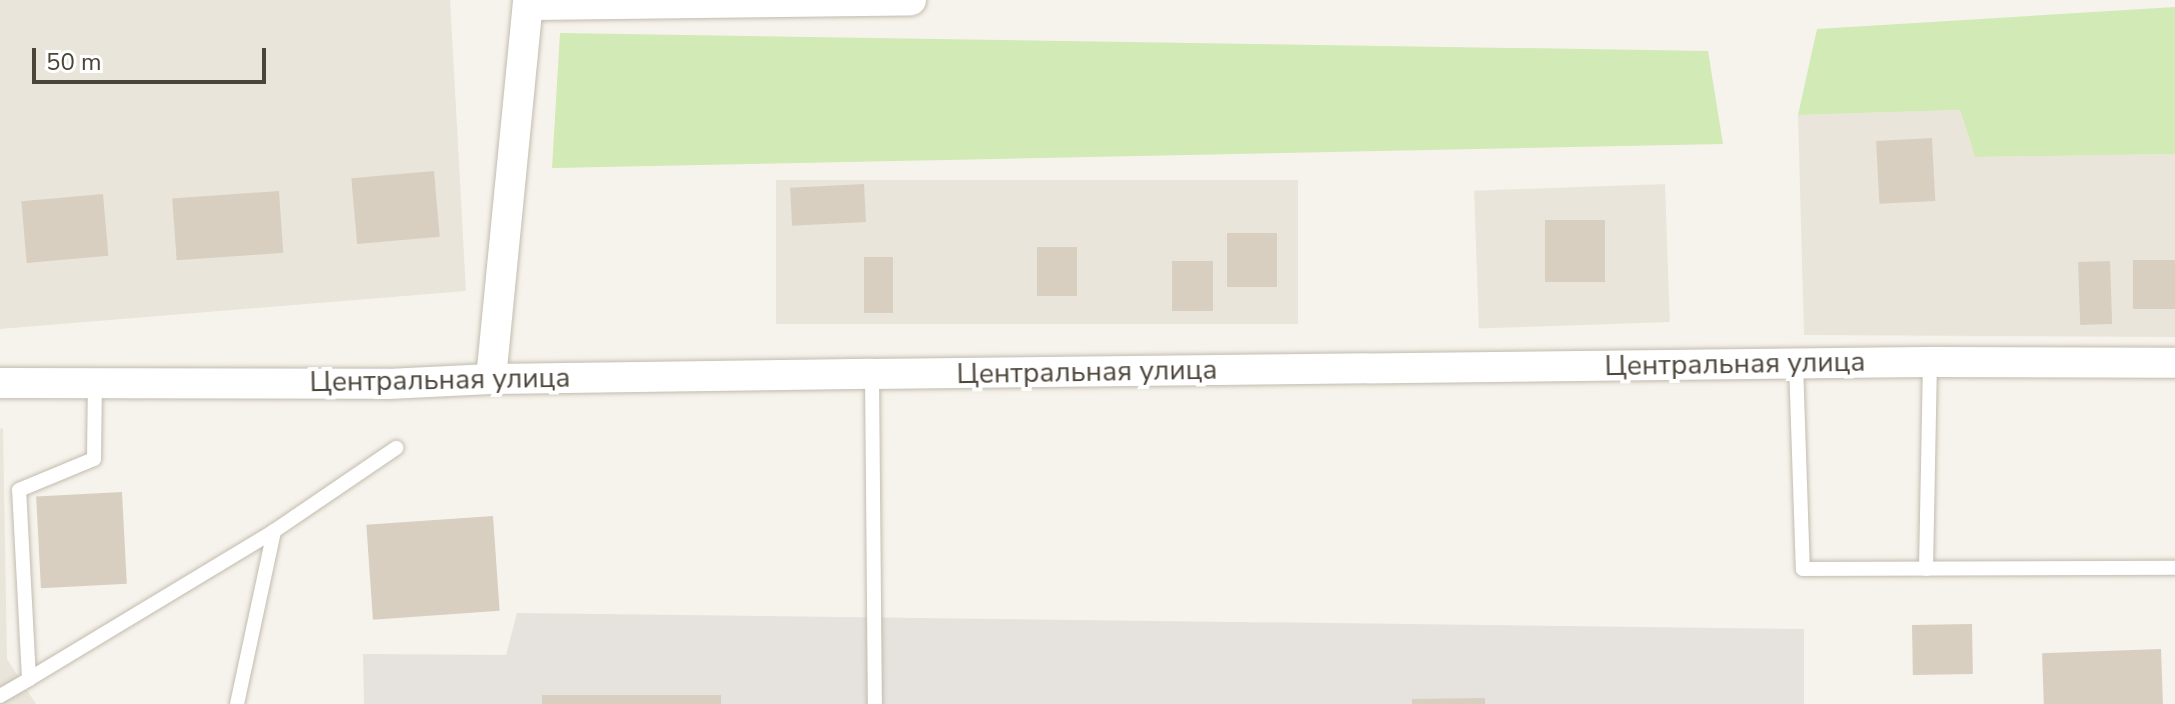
<!DOCTYPE html>
<html>
<head>
<meta charset="utf-8">
<style>
	body { margin:0 }
	#map { position:relative; width:2175px; height:704px; overflow:hidden; background:#f6f3ec; font-family:"Nunito Sans",sans-serif }
	div>[style] { position:absolute }
	[style*='--x'] { left:calc(var(--x)*1px); top:calc(var(--y)*1px); width:calc(var(--w)*1px); rotate:calc(var(--a)*1deg) }
	.residential>* { inset:0; background:#eae5da; transform-origin:0 0 }
	.industrial>* { inset:0; background:#e6e2dd }
	.green>* { inset:0; background:#d2eab5 }
	.building>* { inset:0; background:#d8cfc1; transform-origin:0 0 }
	.roads { filter:drop-shadow(0 0 2px #c2bbae) drop-shadow(0 0 2px #c2bbae) }
	.lane>* { height:14px; margin:-7px; padding:0 7px; transform-origin:7px; border-radius:7px; background:#fff }
	.street>* { height:30px; margin:-15px; padding:0 15px; transform-origin:15px; border-radius:15px; background:#fff }
	span { translate:-50% -50%; white-space:nowrap; text-align:center; line-height:1.15; -webkit-text-stroke:8px #fff; paint-order:stroke }
	.street-label { font-size:28px; color:#4b4439 }
	.scale { position:absolute; left:32px; top:48px; width:234px; height:36px; box-sizing:border-box; border:4px solid #4b4439; border-top:0; padding-left:10px; font-size:24px; line-height:28px; white-space:nowrap; color:#4b4439; -webkit-text-stroke:6px #fff; paint-order:stroke }
</style>
</head>
<body>
<div id="map">
	<div class="residential">
		<i style="clip-path:polygon(0 0,450px 0,466px 291px,0 329px)"></i>
		<i style="clip-path:polygon(1960px 110px,1975px 157px,2175px 154px,2175px 337px,1804px 335px,1798px 115px)"></i>
		<i style="left:776px;top:180px;width:522px;height:144px"></i>
		<i style="left:1665px;top:184px;width:138px;height:191px;rotate:88deg"></i>
		<i style="clip-path:polygon(3px 428px,7px 659px,36px 704px,0 704px,0 429px)"></i>
	</div>
	<div class="industrial">
		<i style="clip-path:polygon(517px 613px,1804px 629px,1804px 704px,364px 704px,363px 654px,506px 655px)"></i>
	</div>
	<div class="green">
		<i style="clip-path:polygon(2175px 7px,2175px 154px,1975px 157px,1960px 110px,1798px 115px,1817px 29px)"></i>
		<i style="clip-path:polygon(560px 33px,1708px 51px,1723px 144px,552px 168px)"></i>
	</div>
	<div class="building">
		<i style="left:1932px;top:138px;width:63px;height:56px;rotate:87deg"></i>
		<i style="left:434px;top:171px;width:66px;height:83px;rotate:85deg"></i>
		<i style="left:864px;top:184px;width:38px;height:74px;rotate:87deg"></i>
		<i style="left:279px;top:191px;width:62px;height:107px;rotate:86deg"></i>
		<i style="left:103px;top:194px;width:62px;height:82px;rotate:85deg"></i>
		<i style="left:1545px;top:220px;width:60px;height:62px"></i>
		<i style="left:1227px;top:233px;width:50px;height:54px"></i>
		<i style="left:1037px;top:247px;width:40px;height:49px"></i>
		<i style="left:864px;top:257px;width:29px;height:56px"></i>
		<i style="left:2133px;top:260px;width:42px;height:49px"></i>
		<i style="left:1172px;top:261px;width:41px;height:50px"></i>
		<i style="left:2110px;top:261px;width:63px;height:32px;rotate:88deg"></i>
		<i style="left:122px;top:492px;width:92px;height:86px;rotate:87deg"></i>
		<i style="left:493px;top:516px;width:95px;height:127px;rotate:86deg"></i>
		<i style="left:1972px;top:624px;width:50px;height:60px;rotate:89deg"></i>
		<i style="left:2161px;top:649px;width:55px;height:119px;rotate:88deg"></i>
		<i style="left:721px;top:695px;width:9px;height:179px;rotate:90deg"></i>
		<i style="clip-path:polygon(1485px 698px,1485px 704px,1412px 704px,1412px 699px)"></i>
	</div>
	<div class="roads">
		<div class="lane">
			<i style="--x:1796;--y:363;--w:206;--a:88.1"></i>
			<i style="--x:1803;--y:569;--w:372;--a:-0.2"></i>
			<i style="--x:872;--y:374;--w:330;--a:89.5"></i>
			<i style="--x:1926;--y:569;--w:207;--a:-88.9"></i>
			<i style="--x:29;--y:679;--w:286;--a:-31.1"></i>
			<i style="--x:274;--y:531;--w:148;--a:-34.2"></i>
			<i style="--x:0;--y:696;--w:34;--a:-30"></i>
			<i style="--x:29;--y:679;--w:189;--a:-93"></i>
			<i style="--x:19;--y:490;--w:81;--a:-22.5"></i>
			<i style="--x:94;--y:459;--w:78;--a:-89.3"></i>
			<i style="--x:237;--y:704;--w:177;--a:-77.9"></i>
		</div>
		<div class="street">
			<i style="--x:528;--y:5;--w:383;--a:-0.7"></i>
			<i style="--x:491;--y:379;--w:381;--a:-84.4"></i>
			<i style="--x:0;--y:383;--w:388;--a:0.1"></i>
			<i style="--x:388;--y:384;--w:103;--a:-2.8"></i>
			<i style="--x:491;--y:379;--w:381;--a:-0.8"></i>
			<i style="--x:872;--y:374;--w:1058;--a:-0.65"></i>
			<i style="--x:1930;--y:362;--w:245;--a:0.2"></i>
		</div>
	</div>
	<div class="street-label">
		<span style="left:1735px;top:364px;rotate:-1deg">Центральная улица</span>
		<span style="left:1087px;top:372px;rotate:-1deg">Центральная улица</span>
		<span style="left:440px;top:380px;rotate:-1deg">Центральная улица</span>
	</div>
	<div class="scale">50 m</div>
</div>
</body>
</html>
